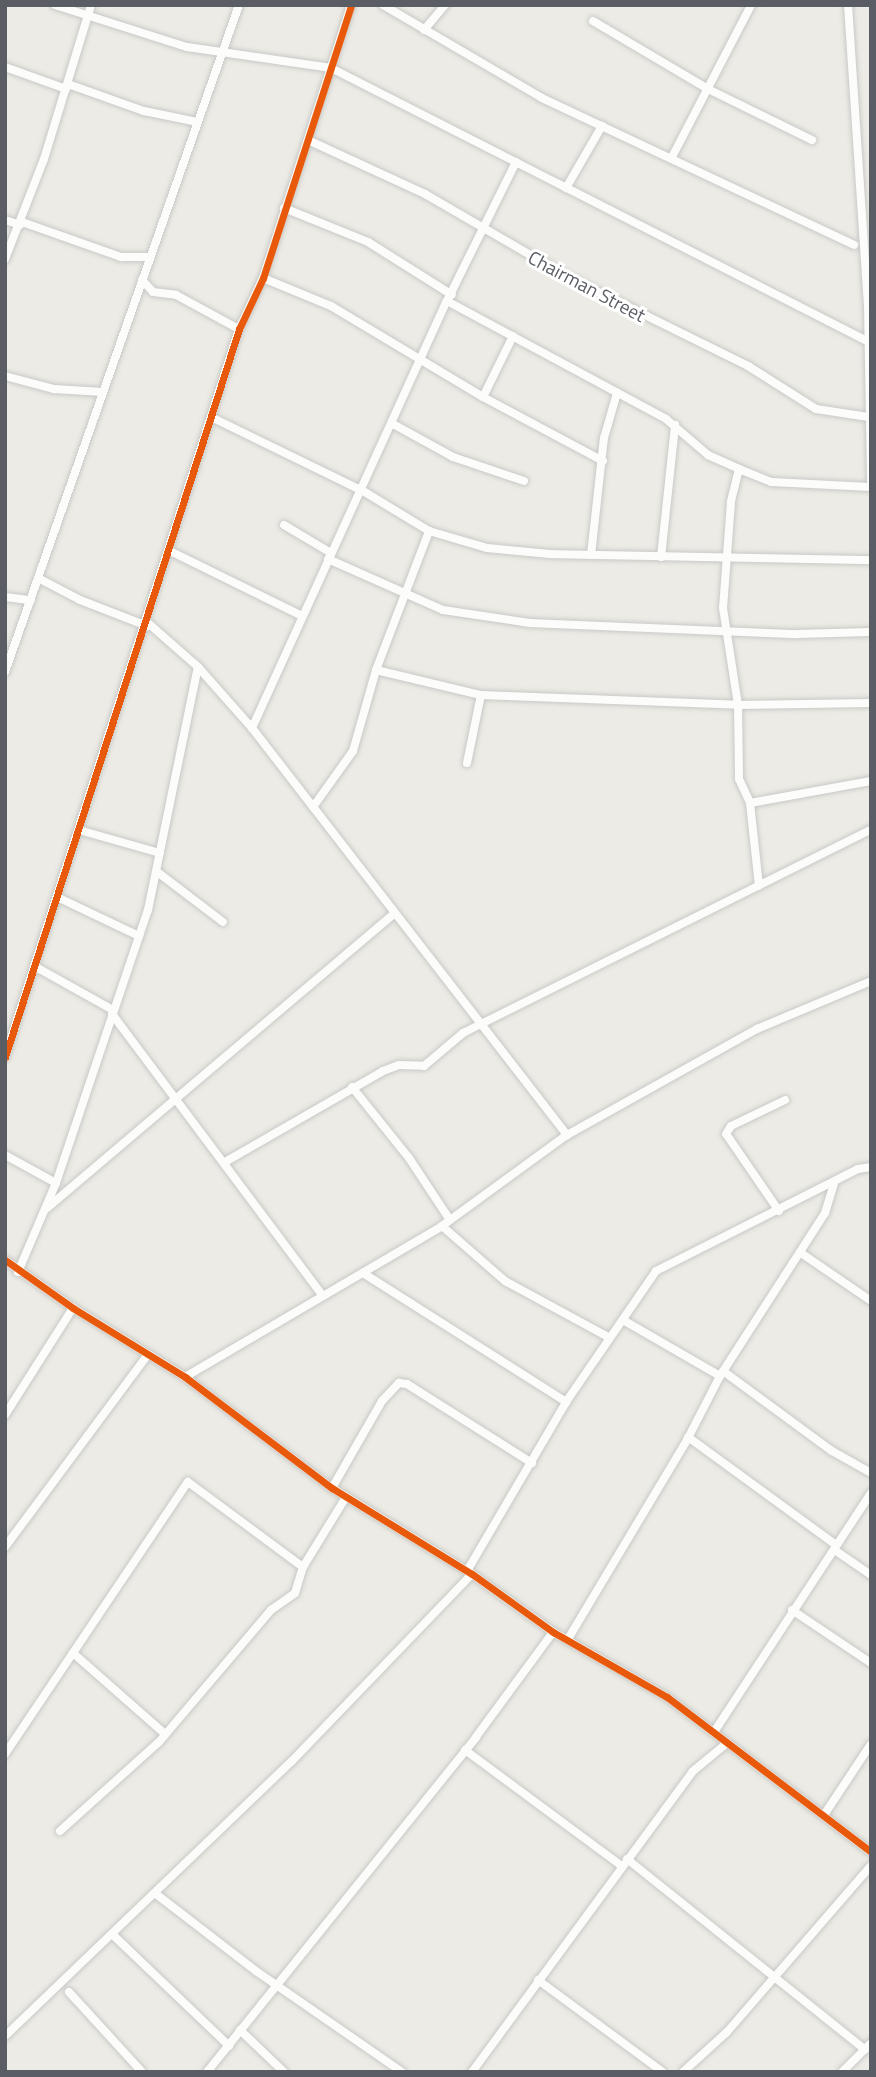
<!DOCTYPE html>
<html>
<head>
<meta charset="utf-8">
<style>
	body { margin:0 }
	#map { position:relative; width:876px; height:2077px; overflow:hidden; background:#ecebe5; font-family:"Titillium Web",sans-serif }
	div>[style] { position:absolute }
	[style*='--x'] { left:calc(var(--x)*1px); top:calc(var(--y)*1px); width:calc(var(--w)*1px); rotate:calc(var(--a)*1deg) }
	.roads { filter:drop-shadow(0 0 2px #c8c9c7) drop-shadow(0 0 2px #c8c9c7) }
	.minor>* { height:8px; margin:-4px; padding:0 4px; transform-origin:4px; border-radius:4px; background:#fcfcfb }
	.cycleway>* { height:7px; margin:-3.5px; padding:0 3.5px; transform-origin:3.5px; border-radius:3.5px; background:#e8590c }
	span { translate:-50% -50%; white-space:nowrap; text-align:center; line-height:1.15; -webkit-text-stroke:6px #fff; paint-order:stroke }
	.street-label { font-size:19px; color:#5a5e64 }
	.frame { position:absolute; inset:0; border:7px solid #5a5e64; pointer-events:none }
</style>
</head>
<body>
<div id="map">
	<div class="roads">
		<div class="minor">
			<i style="--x:55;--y:5;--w:139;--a:17.7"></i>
			<i style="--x:187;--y:47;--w:146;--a:8.3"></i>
			<i style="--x:331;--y:68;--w:604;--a:26.99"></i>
			<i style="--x:383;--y:5;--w:184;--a:30.3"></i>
			<i style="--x:542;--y:98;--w:345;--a:25.2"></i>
			<i style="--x:848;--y:5;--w:301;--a:86.2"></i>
			<i style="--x:868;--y:305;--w:177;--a:89"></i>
			<i style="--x:593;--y:21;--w:134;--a:30.6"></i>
			<i style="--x:708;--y:89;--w:116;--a:26.1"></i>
			<i style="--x:424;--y:30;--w:33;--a:-50"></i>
			<i style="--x:5;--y:67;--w:65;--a:19.8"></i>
			<i style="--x:68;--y:84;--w:81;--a:19.6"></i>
			<i style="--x:144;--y:111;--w:54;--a:11.7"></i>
			<i style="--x:310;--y:141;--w:127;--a:24.7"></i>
			<i style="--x:425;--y:194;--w:168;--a:30.1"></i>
			<i style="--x:570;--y:278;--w:199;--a:26.3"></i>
			<i style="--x:748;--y:366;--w:80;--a:32.3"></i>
			<i style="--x:816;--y:409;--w:53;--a:8.7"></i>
			<i style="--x:672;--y:157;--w:171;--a:-62.5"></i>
			<i style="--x:566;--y:188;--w:72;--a:-59.9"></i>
			<i style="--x:284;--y:208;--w:91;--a:22"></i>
			<i style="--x:368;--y:242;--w:99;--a:32.2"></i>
			<i style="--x:5;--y:220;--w:16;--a:18"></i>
			<i style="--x:22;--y:222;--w:105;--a:19.5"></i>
			<i style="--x:121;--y:257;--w:29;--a:0"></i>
			<i style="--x:5;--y:259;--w:107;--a:-68.7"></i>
			<i style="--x:44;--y:159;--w:161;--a:-73"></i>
			<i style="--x:263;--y:278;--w:74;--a:22.4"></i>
			<i style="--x:331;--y:306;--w:177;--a:30.9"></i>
			<i style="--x:483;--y:397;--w:136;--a:28.1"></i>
			<i style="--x:142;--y:280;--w:16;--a:47"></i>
			<i style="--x:153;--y:292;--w:23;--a:7"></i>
			<i style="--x:176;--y:295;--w:72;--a:28.4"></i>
			<i style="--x:447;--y:301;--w:249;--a:28.3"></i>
			<i style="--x:666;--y:419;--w:55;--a:40.6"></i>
			<i style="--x:708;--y:455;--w:34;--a:24"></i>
			<i style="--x:739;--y:469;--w:34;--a:104"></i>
			<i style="--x:731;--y:502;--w:106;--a:94.3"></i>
			<i style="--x:723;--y:608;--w:98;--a:81.2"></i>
			<i style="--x:738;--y:705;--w:74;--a:89.2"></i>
			<i style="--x:739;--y:779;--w:26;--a:65"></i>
			<i style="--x:750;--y:803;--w:83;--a:83.8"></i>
			<i style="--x:5;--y:376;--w:51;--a:14.9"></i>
			<i style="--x:54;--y:389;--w:49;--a:3.5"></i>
			<i style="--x:483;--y:397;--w:68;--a:-63.8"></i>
			<i style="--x:211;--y:417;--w:169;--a:26"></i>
			<i style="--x:363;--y:491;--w:77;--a:31.2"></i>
			<i style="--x:429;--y:531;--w:60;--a:16.3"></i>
			<i style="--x:487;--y:548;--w:63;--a:5.4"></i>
			<i style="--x:550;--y:554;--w:321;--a:1.1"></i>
			<i style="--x:393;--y:424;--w:68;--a:28.8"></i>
			<i style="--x:453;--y:457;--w:75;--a:18.7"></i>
			<i style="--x:739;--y:469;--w:35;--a:22"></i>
			<i style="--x:771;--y:482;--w:100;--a:2.9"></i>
			<i style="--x:284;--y:525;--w:55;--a:30.8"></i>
			<i style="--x:170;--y:551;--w:147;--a:26.2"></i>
			<i style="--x:591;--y:555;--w:118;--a:-83.7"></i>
			<i style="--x:604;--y:438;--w:47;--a:-73.9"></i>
			<i style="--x:661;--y:557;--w:133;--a:-83.9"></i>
			<i style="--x:328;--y:559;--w:126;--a:23.9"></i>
			<i style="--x:443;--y:610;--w:88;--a:8.5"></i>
			<i style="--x:530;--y:623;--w:267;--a:2.4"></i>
			<i style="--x:797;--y:634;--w:74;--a:-1.5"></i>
			<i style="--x:38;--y:578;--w:47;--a:27.6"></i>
			<i style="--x:80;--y:600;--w:72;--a:21.2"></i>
			<i style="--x:5;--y:597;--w:26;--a:7"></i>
			<i style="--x:148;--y:623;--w:67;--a:41.3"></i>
			<i style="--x:198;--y:667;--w:81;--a:48.5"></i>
			<i style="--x:252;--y:728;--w:515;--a:52.26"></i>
			<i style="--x:376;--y:670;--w:108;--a:13.4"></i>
			<i style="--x:481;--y:695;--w:257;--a:2.2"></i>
			<i style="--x:738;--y:705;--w:133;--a:-0.9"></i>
			<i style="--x:5;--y:672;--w:707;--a:-70.67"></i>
			<i style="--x:252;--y:728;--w:469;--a:-65.5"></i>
			<i style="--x:447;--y:301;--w:155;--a:-63.6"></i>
			<i style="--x:467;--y:763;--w:69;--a:-78.4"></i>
			<i style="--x:750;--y:803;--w:123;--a:-10.3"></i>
			<i style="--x:313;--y:807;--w:69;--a:-54.5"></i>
			<i style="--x:353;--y:751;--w:84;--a:-74.1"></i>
			<i style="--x:376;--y:670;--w:149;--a:-69.1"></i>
			<i style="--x:79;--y:830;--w:84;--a:15.9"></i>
			<i style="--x:156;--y:871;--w:84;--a:37.3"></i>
			<i style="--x:57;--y:897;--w:91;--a:25.4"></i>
			<i style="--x:34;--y:966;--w:90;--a:29.1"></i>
			<i style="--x:112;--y:1014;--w:352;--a:53.2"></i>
			<i style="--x:5;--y:1057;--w:765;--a:-72.18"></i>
			<i style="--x:239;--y:329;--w:56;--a:-64.8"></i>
			<i style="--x:263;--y:278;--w:287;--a:-72.1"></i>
			<i style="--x:352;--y:1087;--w:91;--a:51.2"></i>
			<i style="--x:409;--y:1158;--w:74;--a:56.5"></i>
			<i style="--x:5;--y:1155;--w:58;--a:28.8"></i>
			<i style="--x:225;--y:1162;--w:182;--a:-29.9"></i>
			<i style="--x:383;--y:1071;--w:17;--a:-21"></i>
			<i style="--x:399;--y:1065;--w:25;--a:2"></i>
			<i style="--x:424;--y:1066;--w:51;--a:-40.2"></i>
			<i style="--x:463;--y:1033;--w:456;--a:-26.5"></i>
			<i style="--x:47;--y:1208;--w:455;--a:-40.3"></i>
			<i style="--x:779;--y:1211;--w:93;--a:-124.5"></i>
			<i style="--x:726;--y:1134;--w:9;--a:-58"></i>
			<i style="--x:731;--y:1126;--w:60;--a:-25.7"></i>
			<i style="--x:442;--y:1226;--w:84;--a:41.1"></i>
			<i style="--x:505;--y:1281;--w:119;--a:28.5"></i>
			<i style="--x:801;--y:1253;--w:85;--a:34.4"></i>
			<i style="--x:5;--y:1260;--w:83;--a:35.2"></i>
			<i style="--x:73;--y:1308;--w:132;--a:31.6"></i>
			<i style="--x:185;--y:1377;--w:184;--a:37.1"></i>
			<i style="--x:332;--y:1488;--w:164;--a:31.6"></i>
			<i style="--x:472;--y:1574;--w:100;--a:35.6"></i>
			<i style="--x:553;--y:1632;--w:131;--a:29.7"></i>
			<i style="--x:667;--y:1697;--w:256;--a:37.2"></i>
			<i style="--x:18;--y:1272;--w:97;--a:-66.9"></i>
			<i style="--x:56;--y:1183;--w:288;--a:-71.4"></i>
			<i style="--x:148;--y:910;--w:248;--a:-78.4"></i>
			<i style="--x:363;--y:1273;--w:241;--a:32.4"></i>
			<i style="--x:623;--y:1320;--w:112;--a:30"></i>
			<i style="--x:723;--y:1371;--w:135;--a:36.3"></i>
			<i style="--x:832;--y:1451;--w:45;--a:29.4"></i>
			<i style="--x:185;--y:1377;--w:298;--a:-30.4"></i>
			<i style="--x:442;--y:1226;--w:155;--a:-36.1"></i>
			<i style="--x:567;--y:1135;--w:218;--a:-29.2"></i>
			<i style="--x:757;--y:1029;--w:124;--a:-22.8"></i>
			<i style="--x:5;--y:1415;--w:127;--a:-57.6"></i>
			<i style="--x:688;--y:1437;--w:182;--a:36.1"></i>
			<i style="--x:332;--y:1488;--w:100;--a:-60.1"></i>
			<i style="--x:382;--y:1401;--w:25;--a:-47"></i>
			<i style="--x:399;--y:1383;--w:8;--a:7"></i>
			<i style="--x:407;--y:1384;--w:148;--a:32.3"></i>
			<i style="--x:5;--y:1547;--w:238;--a:-53.4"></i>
			<i style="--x:836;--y:1551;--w:42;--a:34.4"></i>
			<i style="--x:467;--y:1571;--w:196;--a:-59.6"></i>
			<i style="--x:566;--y:1402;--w:159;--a:-55.5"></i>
			<i style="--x:656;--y:1271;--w:226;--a:-26.8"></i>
			<i style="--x:858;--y:1169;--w:13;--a:-9"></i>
			<i style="--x:792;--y:1610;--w:95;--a:33.9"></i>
			<i style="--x:568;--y:1639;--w:232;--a:-59.1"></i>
			<i style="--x:687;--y:1440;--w:72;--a:-62.7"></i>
			<i style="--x:720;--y:1376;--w:194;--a:-57.2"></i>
			<i style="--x:825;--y:1213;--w:30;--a:-73"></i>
			<i style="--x:73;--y:1653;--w:123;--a:41.4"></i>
			<i style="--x:714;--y:1732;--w:286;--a:-56.7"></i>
			<i style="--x:465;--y:1750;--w:195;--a:36.5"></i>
			<i style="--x:5;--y:1754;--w:328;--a:-56.1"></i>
			<i style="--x:188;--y:1482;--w:143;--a:36.5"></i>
			<i style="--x:824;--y:1815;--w:85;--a:-56.5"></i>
			<i style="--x:60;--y:1831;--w:133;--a:-42"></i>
			<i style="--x:159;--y:1742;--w:173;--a:-49.7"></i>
			<i style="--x:271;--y:1610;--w:29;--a:-35"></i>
			<i style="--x:295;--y:1593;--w:27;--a:-73"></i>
			<i style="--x:303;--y:1567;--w:82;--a:-58.4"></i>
			<i style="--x:627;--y:1859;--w:305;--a:38.7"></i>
			<i style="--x:156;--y:1894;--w:126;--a:37.6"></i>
			<i style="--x:256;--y:1971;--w:178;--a:34.7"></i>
			<i style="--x:112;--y:1934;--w:162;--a:43.7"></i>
			<i style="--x:538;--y:1980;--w:155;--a:36.4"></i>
			<i style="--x:69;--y:1992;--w:108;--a:47.6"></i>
			<i style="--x:240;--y:2030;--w:61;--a:43.7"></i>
			<i style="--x:5;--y:2036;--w:396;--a:-43.8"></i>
			<i style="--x:291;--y:1762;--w:261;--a:-46.1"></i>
			<i style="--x:207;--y:2072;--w:430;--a:-51.2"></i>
			<i style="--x:476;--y:1737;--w:130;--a:-53.7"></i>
			<i style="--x:472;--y:2072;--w:373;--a:-53.7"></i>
			<i style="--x:693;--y:1771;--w:44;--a:-39.5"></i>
			<i style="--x:683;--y:2072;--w:59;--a:-42.3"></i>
			<i style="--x:727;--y:2032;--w:220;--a:-49.1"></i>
			<i style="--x:842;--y:2072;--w:41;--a:-45"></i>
		</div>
	</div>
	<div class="cycleway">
		<i style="--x:5;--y:1057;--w:765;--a:-72.18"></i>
		<i style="--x:239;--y:329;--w:56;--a:-64.8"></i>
		<i style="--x:263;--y:278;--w:287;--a:-72.1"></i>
		<i style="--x:5;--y:1260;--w:83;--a:35.2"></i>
		<i style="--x:73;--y:1308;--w:132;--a:31.6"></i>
		<i style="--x:185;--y:1377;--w:184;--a:37.1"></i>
		<i style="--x:332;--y:1488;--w:164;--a:31.6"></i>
		<i style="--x:472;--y:1574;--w:100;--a:35.6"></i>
		<i style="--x:553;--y:1632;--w:131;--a:29.7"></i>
		<i style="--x:667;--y:1697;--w:256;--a:37.2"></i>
	</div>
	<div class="street-label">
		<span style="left:587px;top:286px;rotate:28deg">Chairman Street</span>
	</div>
	<div class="frame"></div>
</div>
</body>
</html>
